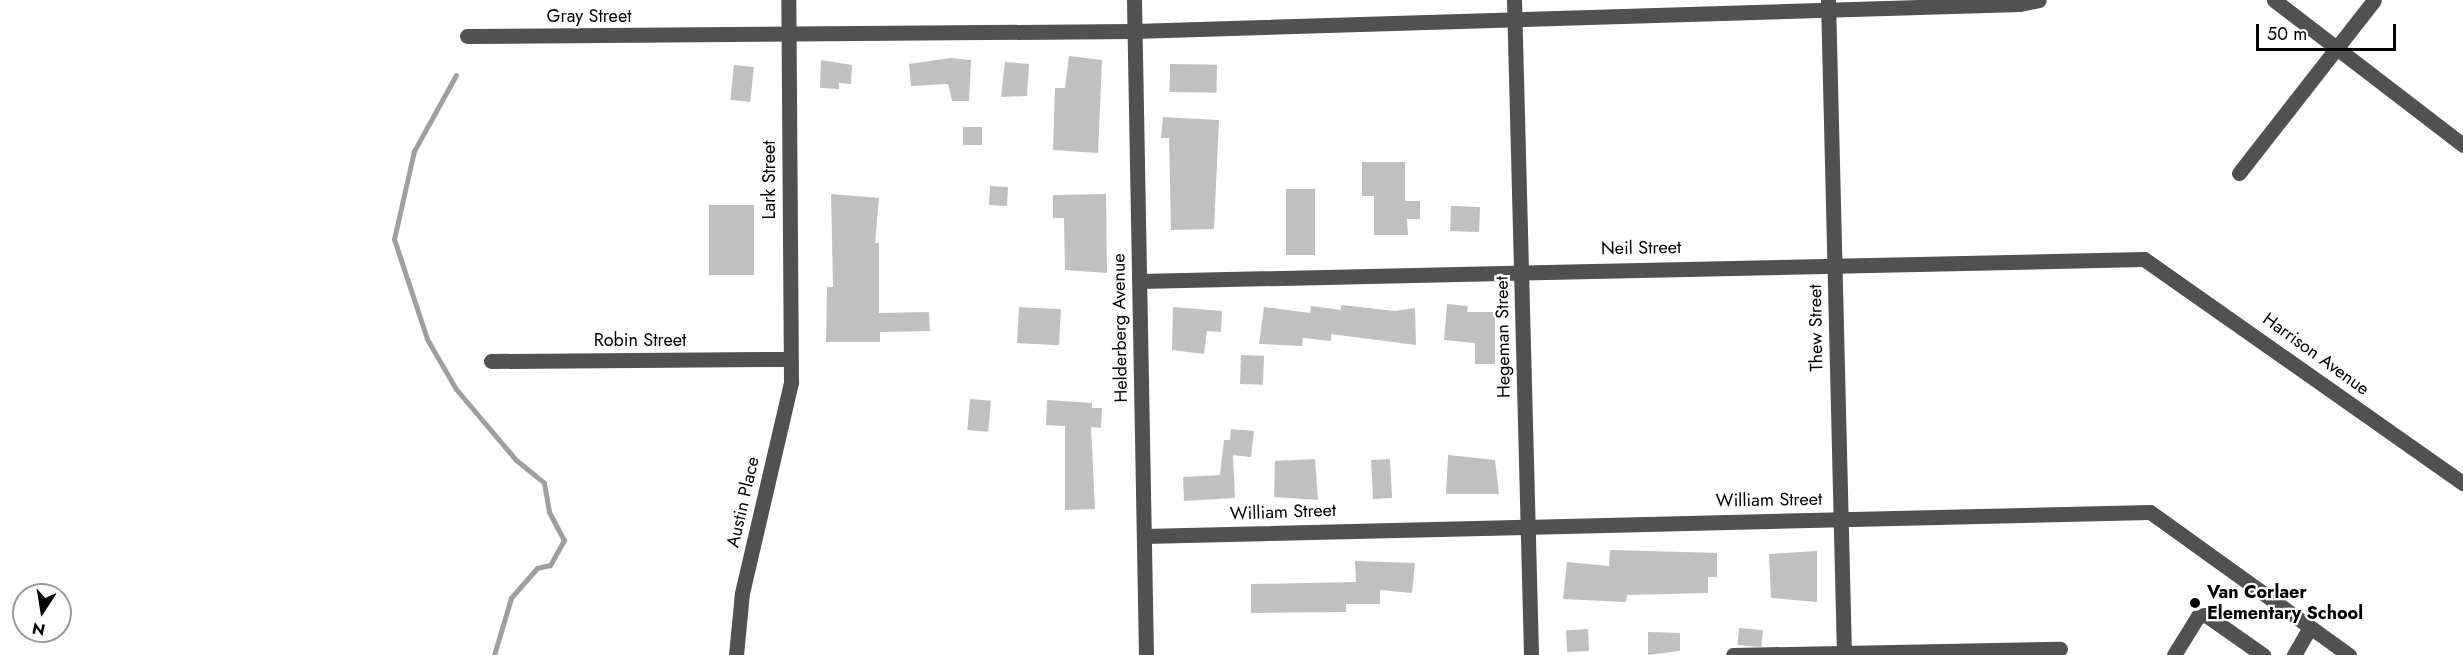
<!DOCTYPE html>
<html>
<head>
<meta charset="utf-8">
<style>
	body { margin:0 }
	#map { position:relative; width:2463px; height:655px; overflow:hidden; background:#fff; font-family:Jost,sans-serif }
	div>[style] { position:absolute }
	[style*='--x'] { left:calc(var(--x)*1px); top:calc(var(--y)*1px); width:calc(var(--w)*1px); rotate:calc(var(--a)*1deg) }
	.stream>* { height:5px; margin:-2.5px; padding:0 2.5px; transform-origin:2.5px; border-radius:2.5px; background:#9f9f9f }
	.building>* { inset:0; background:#c0c0c0; transform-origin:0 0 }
	.minor>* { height:15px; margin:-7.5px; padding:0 7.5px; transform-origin:7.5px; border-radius:7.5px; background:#515151 }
	.dots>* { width:16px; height:16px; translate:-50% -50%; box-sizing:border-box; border:3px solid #fff; border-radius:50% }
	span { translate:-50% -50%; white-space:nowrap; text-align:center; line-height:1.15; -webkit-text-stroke:4.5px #fff; paint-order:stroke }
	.street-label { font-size:18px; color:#000 }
	.poi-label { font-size:18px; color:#000; font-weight:700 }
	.left { translate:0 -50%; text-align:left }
	.north { position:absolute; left:12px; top:583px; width:60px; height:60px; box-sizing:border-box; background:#fff; border:2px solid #999; border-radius:50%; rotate:192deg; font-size:16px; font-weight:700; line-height:24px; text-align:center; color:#000 }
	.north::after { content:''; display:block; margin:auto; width:21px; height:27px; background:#000; clip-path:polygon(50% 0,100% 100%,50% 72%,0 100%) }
	.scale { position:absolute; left:2256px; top:24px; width:140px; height:27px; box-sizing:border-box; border:3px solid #000; border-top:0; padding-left:8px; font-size:18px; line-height:21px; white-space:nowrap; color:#000; -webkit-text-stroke:4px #fff; paint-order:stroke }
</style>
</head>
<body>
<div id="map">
	<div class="stream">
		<i style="--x:456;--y:75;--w:87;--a:118.9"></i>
		<i style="--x:414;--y:151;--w:90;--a:102.8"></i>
		<i style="--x:394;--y:239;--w:105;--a:71.7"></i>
		<i style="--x:427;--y:339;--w:58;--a:59.9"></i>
		<i style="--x:456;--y:389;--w:93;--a:49.8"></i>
		<i style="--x:516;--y:460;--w:36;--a:39"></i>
		<i style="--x:544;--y:483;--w:29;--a:80"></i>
		<i style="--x:549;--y:512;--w:32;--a:62"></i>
		<i style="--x:564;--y:540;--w:29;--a:119"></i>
		<i style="--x:550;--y:565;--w:13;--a:167"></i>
		<i style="--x:537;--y:568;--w:40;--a:131"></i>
		<i style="--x:511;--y:598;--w:59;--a:106.6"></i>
	</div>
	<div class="building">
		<i style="clip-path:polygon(1069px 56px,1102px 60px,1098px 153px,1053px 150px,1055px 88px,1065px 88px)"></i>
		<i style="clip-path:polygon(950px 58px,971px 60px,969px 101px,952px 101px,948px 84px,911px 86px,909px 64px)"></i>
		<i style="clip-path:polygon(821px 60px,852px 65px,851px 84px,839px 83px,839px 89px,820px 88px)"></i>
		<i style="clip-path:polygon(1005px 62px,1029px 64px,1027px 96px,1001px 97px)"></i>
		<i style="left:1170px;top:64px;width:47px;height:28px;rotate:1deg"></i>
		<i style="left:734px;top:65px;width:20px;height:35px;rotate:6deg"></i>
		<i style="clip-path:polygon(1163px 117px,1219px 120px,1214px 229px,1171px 230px,1169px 138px,1161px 138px)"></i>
		<i style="left:982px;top:127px;width:18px;height:19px;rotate:90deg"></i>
		<i style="clip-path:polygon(1362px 162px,1405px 162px,1405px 201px,1420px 201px,1420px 219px,1407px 219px,1408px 235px,1374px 235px,1374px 196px,1362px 196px)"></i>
		<i style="left:990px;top:186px;width:18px;height:19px;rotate:3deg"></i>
		<i style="left:1286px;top:189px;width:29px;height:66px"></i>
		<i style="clip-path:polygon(831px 194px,879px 198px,875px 243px,879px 243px,879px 313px,929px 312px,930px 331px,880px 332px,880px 342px,826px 342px,827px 287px,833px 287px)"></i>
		<i style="clip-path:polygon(1106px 194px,1107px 273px,1065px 270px,1064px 218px,1053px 218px,1053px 195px)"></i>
		<i style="left:709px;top:205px;width:45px;height:70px"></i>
		<i style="left:1451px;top:206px;width:29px;height:25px;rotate:2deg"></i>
		<i style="clip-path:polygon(1447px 304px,1468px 306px,1467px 312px,1495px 312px,1495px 364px,1475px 364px,1475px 343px,1444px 340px)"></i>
		<i style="clip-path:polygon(1341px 305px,1395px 311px,1415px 308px,1416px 345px,1331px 334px,1331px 341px,1303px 338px,1302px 346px,1259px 344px,1264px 307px,1310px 313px,1311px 306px,1341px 310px)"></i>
		<i style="left:1019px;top:307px;width:42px;height:36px;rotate:3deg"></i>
		<i style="clip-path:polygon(1173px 307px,1222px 311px,1221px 332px,1207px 331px,1204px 354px,1172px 350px)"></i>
		<i style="left:1241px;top:355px;width:23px;height:29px;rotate:2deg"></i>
		<i style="left:970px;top:399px;width:21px;height:31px;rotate:5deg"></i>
		<i style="clip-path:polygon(1047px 400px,1092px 403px,1092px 408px,1102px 408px,1101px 428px,1091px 427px,1095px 509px,1065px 510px,1065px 426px,1046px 425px)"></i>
		<i style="clip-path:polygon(1231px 429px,1254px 431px,1251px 457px,1233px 455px,1235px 498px,1184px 501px,1183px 477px,1220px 475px,1224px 440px,1230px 440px)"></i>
		<i style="clip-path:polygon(1448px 455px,1495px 460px,1499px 494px,1446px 494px)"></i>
		<i style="clip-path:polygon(1315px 459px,1318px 500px,1274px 497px,1275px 461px)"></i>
		<i style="left:1390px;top:459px;width:39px;height:19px;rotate:87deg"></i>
		<i style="clip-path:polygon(1610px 550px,1717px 553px,1717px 577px,1708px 577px,1708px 593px,1627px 595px,1626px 602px,1563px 599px,1567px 562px,1609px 566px)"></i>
		<i style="clip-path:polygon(1817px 551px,1817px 602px,1771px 598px,1769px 554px)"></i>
		<i style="clip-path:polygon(1355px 561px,1415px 563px,1412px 593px,1380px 590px,1380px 604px,1346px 604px,1346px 612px,1251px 613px,1251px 584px,1356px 582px)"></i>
		<i style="left:1739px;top:628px;width:24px;height:17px;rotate:5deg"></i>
		<i style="left:1588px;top:629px;width:22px;height:22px;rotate:87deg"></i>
		<i style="clip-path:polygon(1648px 632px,1680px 633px,1680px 651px,1648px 655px)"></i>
	</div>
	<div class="minor">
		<i style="--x:1134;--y:0;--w:655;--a:88.95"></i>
		<i style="--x:1514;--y:0;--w:655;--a:88.51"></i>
		<i style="--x:1828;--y:0;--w:655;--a:88.6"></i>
		<i style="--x:2274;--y:0;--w:238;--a:37.5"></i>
		<i style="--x:467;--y:36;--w:667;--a:-0.43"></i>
		<i style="--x:1134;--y:31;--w:886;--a:-1.75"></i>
		<i style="--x:2020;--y:4;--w:19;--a:-12"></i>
		<i style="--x:2239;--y:173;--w:219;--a:-52"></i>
		<i style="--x:1139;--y:281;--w:1005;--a:-1.25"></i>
		<i style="--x:2144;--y:259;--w:390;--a:35.1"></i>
		<i style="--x:491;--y:361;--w:298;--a:-0.4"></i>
		<i style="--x:1144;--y:536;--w:1006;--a:-1.37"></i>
		<i style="--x:2150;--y:512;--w:245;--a:35.7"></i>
		<i style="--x:736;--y:655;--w:62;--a:-84.5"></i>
		<i style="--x:742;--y:593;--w:217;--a:-76.9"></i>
		<i style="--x:791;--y:382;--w:382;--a:-90.4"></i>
		<i style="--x:1733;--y:655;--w:327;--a:-1.1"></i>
		<i style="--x:2174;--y:655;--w:46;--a:-58.4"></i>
		<i style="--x:2198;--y:616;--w:8;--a:-7"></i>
		<i style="--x:2206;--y:615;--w:70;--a:35.1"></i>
		<i style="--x:2294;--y:655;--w:32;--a:-60"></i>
	</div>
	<div class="dots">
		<i style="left:2195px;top:603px;background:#000"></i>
	</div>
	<div class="street-label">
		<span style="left:589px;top:16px">Gray Street</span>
		<span style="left:769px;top:180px;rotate:-90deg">Lark Street</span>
		<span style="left:1641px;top:248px;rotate:-1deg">Neil Street</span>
		<span style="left:1120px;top:328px;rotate:-91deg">Helderberg Avenue</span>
		<span style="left:1816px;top:328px;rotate:-91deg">Thew Street</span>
		<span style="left:1503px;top:337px;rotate:-91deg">Hegeman Street</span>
		<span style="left:640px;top:340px">Robin Street</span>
		<span style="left:2316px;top:354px;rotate:36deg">Harrison Avenue</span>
		<span style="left:1769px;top:500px;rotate:-1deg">William Street</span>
		<span style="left:743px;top:502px;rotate:-77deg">Austin Place</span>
		<span style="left:1283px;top:512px;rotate:-2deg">William Street</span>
	</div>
	<div class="poi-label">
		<span class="left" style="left:2207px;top:603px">Van Corlaer<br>Elementary School</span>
	</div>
	<div class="north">N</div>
	<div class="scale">50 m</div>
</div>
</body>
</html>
